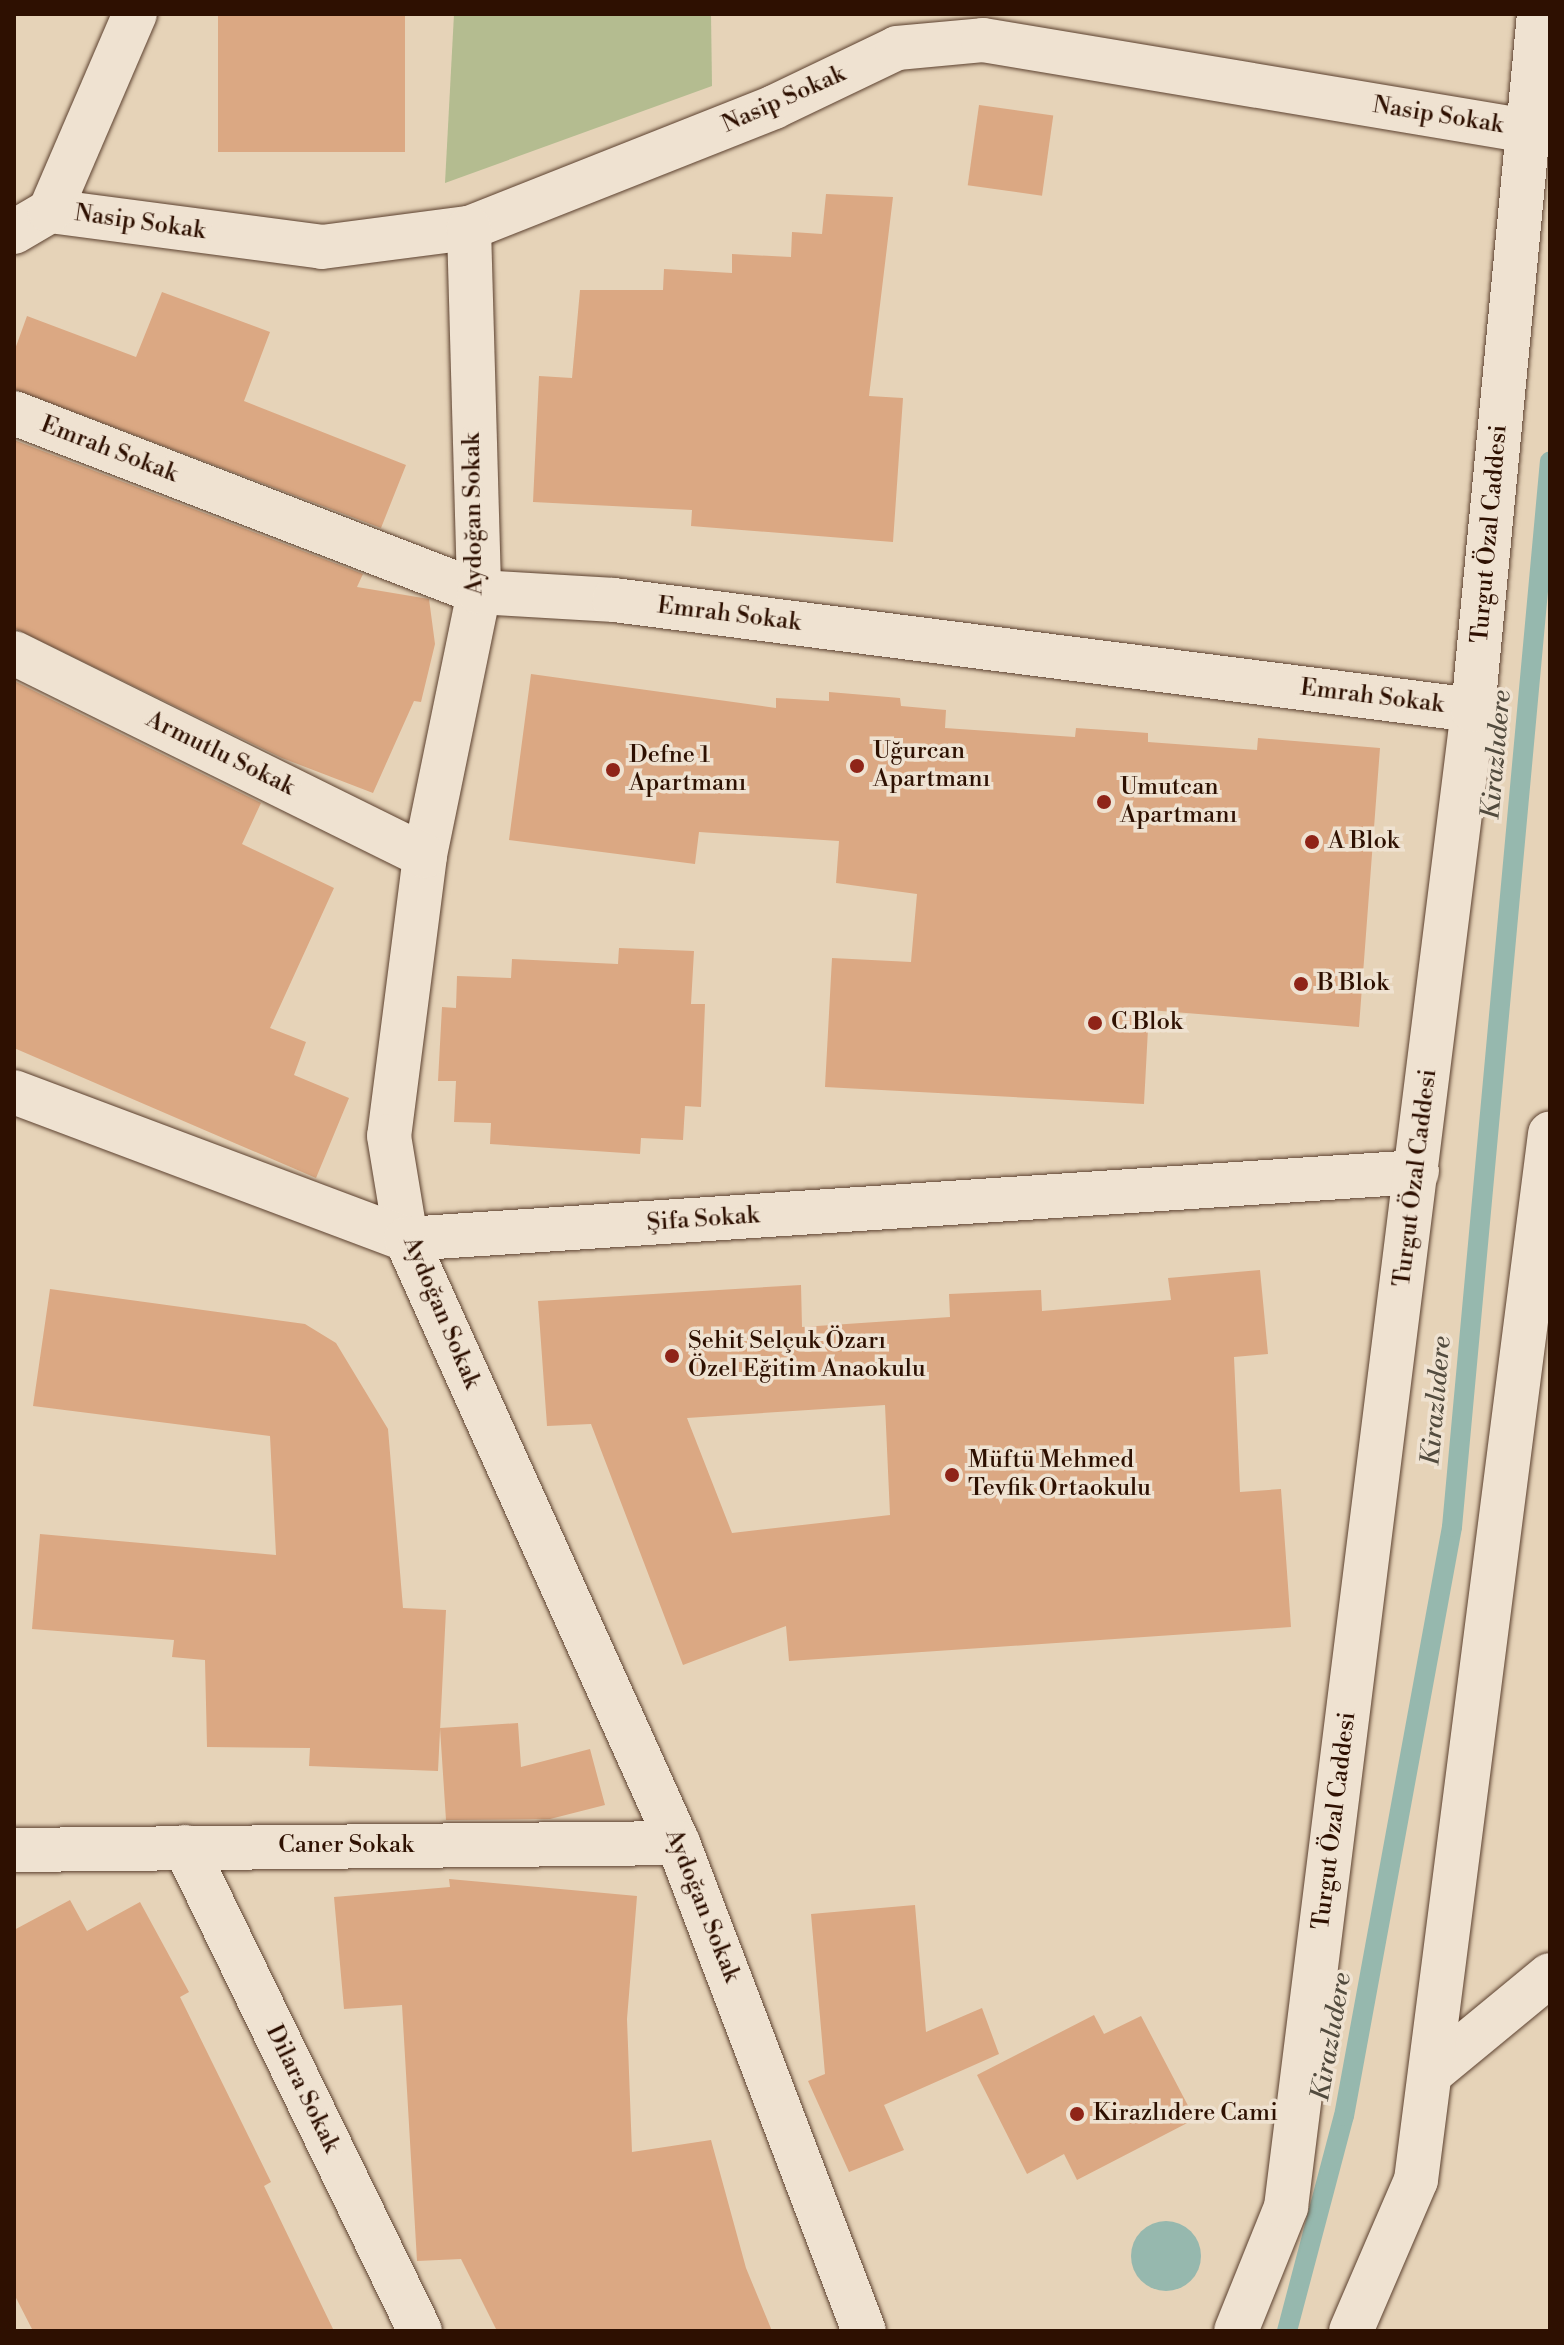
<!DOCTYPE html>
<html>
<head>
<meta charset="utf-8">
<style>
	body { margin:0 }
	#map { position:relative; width:1564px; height:2345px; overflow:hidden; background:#e6d3b8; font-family:"Libre Bodoni",serif }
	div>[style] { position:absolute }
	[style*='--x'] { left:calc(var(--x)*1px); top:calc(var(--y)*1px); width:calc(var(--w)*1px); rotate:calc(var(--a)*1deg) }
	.green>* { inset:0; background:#b4bc90 }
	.water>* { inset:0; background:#96b8ae }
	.round { border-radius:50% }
	.stream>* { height:20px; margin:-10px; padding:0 10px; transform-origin:10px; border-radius:10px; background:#96b8ae }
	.building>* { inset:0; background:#dba883; transform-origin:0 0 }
	.roads { filter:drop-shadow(0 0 2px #5c412f) drop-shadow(0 0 2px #5c412f) }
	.street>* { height:44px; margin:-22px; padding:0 22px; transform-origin:22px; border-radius:22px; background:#efe2d1 }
	.secondary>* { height:44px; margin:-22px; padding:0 22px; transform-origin:22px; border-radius:22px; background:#efe2d1 }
	.dots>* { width:22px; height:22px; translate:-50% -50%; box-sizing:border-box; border:4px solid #efe2d1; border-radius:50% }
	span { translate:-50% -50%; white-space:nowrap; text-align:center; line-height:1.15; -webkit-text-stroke:7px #efe2d1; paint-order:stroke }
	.street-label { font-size:24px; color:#2e1001 }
	.poi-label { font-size:24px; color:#2e1001 }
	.left { translate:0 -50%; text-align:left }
	.water-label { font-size:26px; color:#524b3e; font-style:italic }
	.frame { position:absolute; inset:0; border:16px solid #2e1001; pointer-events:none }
</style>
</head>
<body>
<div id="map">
	<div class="green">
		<i style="clip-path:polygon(454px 14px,711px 14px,712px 86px,445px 183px)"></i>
	</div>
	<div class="water">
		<i class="round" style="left:1131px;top:2221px;width:70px;height:70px"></i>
	</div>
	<div class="stream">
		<i style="--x:1287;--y:2331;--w:222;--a:-75.2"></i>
		<i style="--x:1344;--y:2116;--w:599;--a:-79.61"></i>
		<i style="--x:1452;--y:1527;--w:1070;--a:-84.75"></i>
	</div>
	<div class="building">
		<i style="left:218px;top:14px;width:187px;height:138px"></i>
		<i style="left:979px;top:105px;width:75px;height:81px;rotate:8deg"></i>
		<i style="clip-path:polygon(826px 194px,893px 197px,869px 396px,903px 398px,893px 542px,691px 526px,692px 510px,533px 502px,539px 376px,572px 378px,580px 290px,663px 290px,664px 269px,732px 273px,732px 254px,791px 257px,792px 232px,822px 234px)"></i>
		<i style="clip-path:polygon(162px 292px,270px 332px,244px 401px,406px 465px,381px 528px,14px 389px,14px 352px,27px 316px,136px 357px)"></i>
		<i style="clip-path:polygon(14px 440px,363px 574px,357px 587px,429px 599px,435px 644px,421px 702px,414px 701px,373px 793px,282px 758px,14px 628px)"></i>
		<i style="clip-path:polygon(531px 674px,776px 708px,776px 698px,829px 701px,829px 692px,900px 698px,901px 706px,946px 710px,945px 728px,1075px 737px,1076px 728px,1121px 731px,1148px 733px,1148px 742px,1257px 750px,1258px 738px,1380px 748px,1359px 1027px,1149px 1010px,1144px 1104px,825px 1087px,832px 958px,911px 962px,917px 894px,836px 883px,839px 841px,699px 832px,695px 864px,509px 840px)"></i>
		<i style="clip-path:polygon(14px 681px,261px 803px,242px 844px,334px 888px,270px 1028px,306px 1042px,294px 1075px,349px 1098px,316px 1178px,14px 1048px)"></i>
		<i style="clip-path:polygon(619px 948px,694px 951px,691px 1004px,705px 1004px,701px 1107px,685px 1106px,683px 1140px,641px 1138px,640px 1154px,490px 1144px,491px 1123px,454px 1122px,456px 1081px,438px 1081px,442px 1007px,456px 1008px,457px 976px,511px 978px,512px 959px,618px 964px)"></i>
		<i style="clip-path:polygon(evenodd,1260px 1270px,1268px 1354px,1234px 1357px,1240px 1492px,1281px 1489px,1291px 1627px,789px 1661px,786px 1626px,683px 1665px,591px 1424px,547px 1426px,538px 1301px,801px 1285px,802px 1327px,950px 1317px,949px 1294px,1041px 1290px,1042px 1311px,1171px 1300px,1168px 1278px,1260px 1270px,885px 1405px,890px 1515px,732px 1533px,687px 1418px,885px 1405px)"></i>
		<i style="clip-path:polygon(50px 1289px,305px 1324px,336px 1343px,388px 1429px,403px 1608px,446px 1610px,438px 1771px,309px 1766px,310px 1748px,207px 1747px,205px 1660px,172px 1657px,174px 1640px,32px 1629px,40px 1534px,276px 1555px,270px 1436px,33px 1406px)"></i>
		<i style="clip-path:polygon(518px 1723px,521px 1767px,590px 1749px,605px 1805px,550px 1819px,446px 1820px,440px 1728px)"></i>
		<i style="clip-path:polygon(449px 1879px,637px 1896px,627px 2019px,632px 2152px,711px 2140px,746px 2268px,772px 2331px,497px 2331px,461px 2259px,417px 2261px,402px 2005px,344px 2009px,334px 1897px,450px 1887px)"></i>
		<i style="clip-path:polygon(70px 1900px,87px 1931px,140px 1902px,189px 1992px,180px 1997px,271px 2182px,264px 2186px,334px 2331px,33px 2331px,14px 2294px,14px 1930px)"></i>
		<i style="clip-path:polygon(915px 1905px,926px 2032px,982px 2008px,999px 2054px,884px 2105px,904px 2150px,849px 2172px,808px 2081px,825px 2074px,811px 1914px)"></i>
		<i style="clip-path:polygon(1094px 2015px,1104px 2034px,1141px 2016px,1195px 2119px,1077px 2180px,1064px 2154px,1027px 2174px,977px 2075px)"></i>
	</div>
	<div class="roads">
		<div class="street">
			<i style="--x:50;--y:211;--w:274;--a:7.5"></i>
			<i style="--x:322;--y:247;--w:148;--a:-7.4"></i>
			<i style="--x:469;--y:228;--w:328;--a:-21.6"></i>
			<i style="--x:774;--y:107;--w:136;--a:-25.6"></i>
			<i style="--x:897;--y:48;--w:86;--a:-5.3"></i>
			<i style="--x:983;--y:40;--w:553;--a:9.48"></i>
			<i style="--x:469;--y:228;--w:364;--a:88.4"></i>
			<i style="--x:479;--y:592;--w:269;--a:101.6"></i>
			<i style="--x:425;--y:856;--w:282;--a:97.3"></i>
			<i style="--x:389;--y:1136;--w:104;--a:80.6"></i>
			<i style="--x:406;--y:1239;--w:662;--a:65.76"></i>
			<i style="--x:678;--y:1843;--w:522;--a:69.14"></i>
			<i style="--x:14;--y:232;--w:42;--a:-30.3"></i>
			<i style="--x:50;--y:211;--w:215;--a:-66.7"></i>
			<i style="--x:14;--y:413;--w:498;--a:21.1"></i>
			<i style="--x:479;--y:592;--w:135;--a:3.4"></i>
			<i style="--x:614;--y:600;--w:866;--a:7.3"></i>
			<i style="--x:14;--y:653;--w:458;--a:26.3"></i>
			<i style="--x:14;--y:1092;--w:419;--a:20.6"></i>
			<i style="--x:406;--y:1239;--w:1013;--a:-3.79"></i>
			<i style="--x:185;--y:1847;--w:538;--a:64.1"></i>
			<i style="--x:14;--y:1850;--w:664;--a:-0.6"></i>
			<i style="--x:1431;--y:2073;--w:154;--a:-39.5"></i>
		</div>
		<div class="secondary">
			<i style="--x:1236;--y:2331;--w:134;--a:-68"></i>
			<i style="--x:1286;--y:2207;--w:1509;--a:-82.88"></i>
			<i style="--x:1473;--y:710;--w:699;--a:-84.58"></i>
			<i style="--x:1351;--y:2331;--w:164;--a:-66.7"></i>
			<i style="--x:1416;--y:2180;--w:1055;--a:-82.7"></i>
		</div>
	</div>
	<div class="dots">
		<i style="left:857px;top:766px;background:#8f2418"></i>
		<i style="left:613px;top:770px;background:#8f2418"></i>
		<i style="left:1104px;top:802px;background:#8f2418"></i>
		<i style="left:1312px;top:842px;background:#8f2418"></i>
		<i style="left:1301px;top:984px;background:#8f2418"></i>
		<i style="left:1095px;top:1023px;background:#8f2418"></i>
		<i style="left:672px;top:1356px;background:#8f2418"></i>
		<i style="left:952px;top:1475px;background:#8f2418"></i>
		<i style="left:1077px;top:2114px;background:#8f2418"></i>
	</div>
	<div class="street-label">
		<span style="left:784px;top:100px;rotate:-24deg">Nasip Sokak</span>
		<span style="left:1438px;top:116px;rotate:9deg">Nasip Sokak</span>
		<span style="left:140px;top:223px;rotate:8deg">Nasip Sokak</span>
		<span style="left:109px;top:450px;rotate:21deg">Emrah Sokak</span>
		<span style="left:474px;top:514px;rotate:-91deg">Aydoğan Sokak</span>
		<span style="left:1490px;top:534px;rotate:-85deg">Turgut Özal Caddesi</span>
		<span style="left:729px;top:615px;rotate:7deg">Emrah Sokak</span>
		<span style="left:1372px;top:697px;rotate:7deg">Emrah Sokak</span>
		<span style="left:220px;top:754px;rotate:26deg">Armutlu Sokak</span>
		<span style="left:1416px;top:1178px;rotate:-83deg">Turgut Özal Caddesi</span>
		<span style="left:703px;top:1220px;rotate:-4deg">Şifa Sokak</span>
		<span style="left:441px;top:1313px;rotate:67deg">Aydoğan Sokak</span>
		<span style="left:1335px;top:1821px;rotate:-83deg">Turgut Özal Caddesi</span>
		<span style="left:346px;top:1846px">Caner Sokak</span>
		<span style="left:702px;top:1906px;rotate:68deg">Aydoğan Sokak</span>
		<span style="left:302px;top:2089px;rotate:64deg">Dilara Sokak</span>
	</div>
	<div class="poi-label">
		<span class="left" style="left:873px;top:766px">Uğurcan<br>Apartmanı</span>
		<span class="left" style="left:629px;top:770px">Defne 1<br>Apartmanı</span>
		<span class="left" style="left:1120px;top:802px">Umutcan<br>Apartmanı</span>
		<span class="left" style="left:1328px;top:842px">A Blok</span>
		<span class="left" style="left:1317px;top:984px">B Blok</span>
		<span class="left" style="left:1111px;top:1023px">C Blok</span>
		<span class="left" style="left:688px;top:1356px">Şehit Selçuk Özarı<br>Özel Eğitim Anaokulu</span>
		<span class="left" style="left:968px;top:1475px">Müftü Mehmed<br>Tevfik Ortaokulu</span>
		<span class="left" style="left:1093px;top:2114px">Kirazlıdere Cami</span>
	</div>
	<div class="water-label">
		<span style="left:1497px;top:755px;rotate:-85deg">Kirazlıdere</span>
		<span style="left:1437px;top:1401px;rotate:-85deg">Kirazlıdere</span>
		<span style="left:1332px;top:2037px;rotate:-80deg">Kirazlıdere</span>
	</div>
	<div class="frame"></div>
</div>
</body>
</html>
